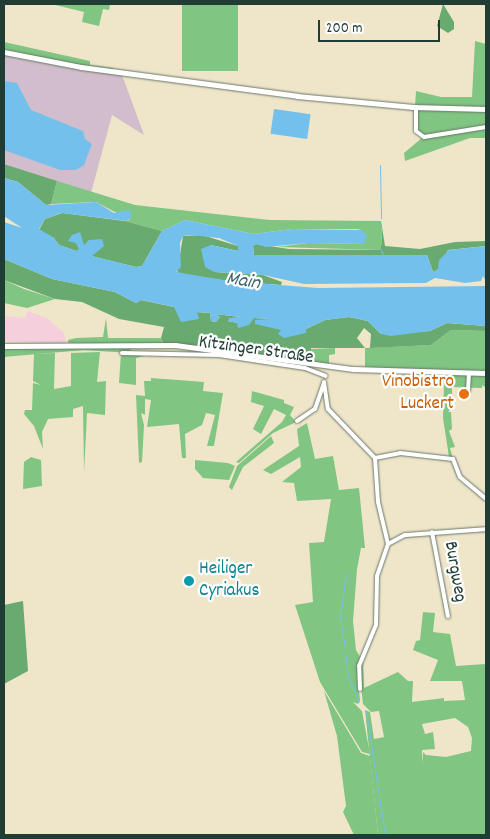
<!DOCTYPE html>
<html>
<head>
<meta charset="utf-8">
<style>
	body { margin:0 }
	#map { position:relative; width:490px; height:839px; overflow:hidden; background:#efe6ca; font-family:Dekko,sans-serif }
	div>[style] { position:absolute }
	[style*='--x'] { left:calc(var(--x)*1px); top:calc(var(--y)*1px); width:calc(var(--w)*1px); rotate:calc(var(--a)*1deg) }
	.built>* { inset:0; background:#f5cfdb }
	.industrial>* { inset:0; background:#d1bdcc }
	.green>* { inset:0; background:#80c581; transform-origin:0 0 }
	.forest>* { inset:0; background:#68aa6f }
	.water>* { inset:0; background:#73c0ed; transform-origin:0 0 }
	.stream>* { height:1px; margin:-0.5px; padding:0 0.5px; transform-origin:0.5px; border-radius:0.5px; background:#73c0ed }
	.roads { filter:drop-shadow(0 0 1px #687868) drop-shadow(0 0 1px #687868) }
	.minor>* { height:4px; margin:-2px; padding:0 2px; transform-origin:2px; border-radius:2px; background:#fff }
	.secondary>* { height:5px; margin:-2.5px; padding:0 2.5px; transform-origin:2.5px; border-radius:2.5px; background:#fff }
	.dots>* { width:14px; height:14px; translate:-50% -50%; box-sizing:border-box; border:2px solid #fff; border-radius:50% }
	span { translate:-50% -50%; white-space:nowrap; text-align:center; line-height:1.15; -webkit-text-stroke:4.5px #fff; paint-order:stroke }
	.street-label { font-size:19px; color:#1f3d34 }
	.food-label { font-size:19px; color:#c56008 }
	.right { translate:-100% -50%; text-align:right }
	.culture-label { font-size:19px; color:#0d838f }
	.left { translate:0 -50%; text-align:left }
	.water-label { font-size:20px; color:#38646c; font-style:italic }
	.frame { position:absolute; inset:0; border:5px solid #1f3d34; pointer-events:none }
	.scale { position:absolute; left:318px; top:20px; width:122px; height:22px; box-sizing:border-box; border:2px solid #1f3d34; border-top:0; padding-left:6px; font-size:15px; line-height:18px; white-space:nowrap; color:#1f3d34; -webkit-text-stroke:4px #fff; paint-order:stroke }
</style>
</head>
<body>
<div id="map">
	<div class="built">
		<i style="clip-path:polygon(4px 305px,4px 316px,25px 318px,28px 311px,47px 318px,64px 333px,66px 344px,4px 341px)"></i>
	</div>
	<div class="industrial">
		<i style="clip-path:polygon(4px 52px,121px 72px,144px 135px,112px 115px,91px 193px,4px 164px)"></i>
	</div>
	<div class="green">
		<i style="clip-path:polygon(51px 4px,110px 4px,109px 10px,103px 9px,99px 26px,82px 22px,84px 12px)"></i>
		<i style="left:182px;top:4px;width:56px;height:67px"></i>
		<i style="clip-path:polygon(475px 41px,486px 44px,486px 138px,470px 138px,405px 161px,404px 153px,423px 137px,416px 131px,414px 122px,416px 91px,441px 97px,472px 97px)"></i>
		<i style="clip-path:polygon(4px 42px,90px 61px,90px 65px,114px 68px,112px 71px,4px 52px)"></i>
		<i style="clip-path:polygon(57px 181px,135px 205px,270px 220px,381px 221px,381px 250px,277px 247px,308px 243px,364px 244px,362px 230px,357px 229px,292px 229px,254px 234px,185px 220px,162px 231px,125px 221px,130px 220px,96px 202px,51px 204px)"></i>
		<i style="clip-path:polygon(4px 280px,24px 289px,55px 299px,27px 308px,4px 303px)"></i>
		<i style="clip-path:polygon(106px 318px,108px 338px,161px 338px,164px 344px,68px 343px,68px 340px,76px 338px,103px 337px)"></i>
		<i style="clip-path:polygon(451px 330px,486px 331px,486px 388px,482px 385px,482px 388px,452px 387px,452px 408px,448px 412px,451px 412px,452px 429px,449px 431px,455px 447px,450px 448px,453px 459px,449px 457px,443px 418px,444px 384px,448px 372px,365px 370px,365px 348px,431px 345px)"></i>
		<i style="clip-path:polygon(4px 347px,148px 347px,131px 349px,130px 353px,84px 350px,4px 357px)"></i>
		<i style="clip-path:polygon(335px 348px,335px 354px,329px 355px,329px 366px,311px 363px,311px 349px)"></i>
		<i style="clip-path:polygon(100px 352px,97px 382px,106px 381px,105px 415px,87px 413px,84px 473px,83px 406px,73px 409px,73px 417px,48px 419px,42px 432px,43px 449px,34px 426px,24px 414px,25px 410px,32px 410px,33px 383px,41px 385px,33px 381px,34px 354px,55px 353px,54px 389px,71px 386px,71px 353px)"></i>
		<i style="clip-path:polygon(121px 353px,144px 356px,136px 358px,136px 385px,119px 383px)"></i>
		<i style="clip-path:polygon(151px 378px,204px 382px,203px 391px,223px 393px,214px 446px,207px 446px,215px 415px,206px 413px,202px 425px,185px 434px,186px 458px,182px 458px,179px 424px,147px 427px,151px 400px,145px 399px,145px 415px,141px 413px,144px 425px,142px 462px,139px 463px,136px 395px,145px 396px,144px 381px,151px 381px)"></i>
		<i style="clip-path:polygon(252px 391px,284px 400px,284px 403px,294px 407px,290px 415px,296px 422px,273px 433px,239px 463px,236px 462px,282px 422px,286px 415px,274px 409px,261px 434px,253px 429px,264px 406px,251px 402px)"></i>
		<i style="clip-path:polygon(307px 423px,315px 459px,333px 456px,339px 490px,359px 488px,365px 548px,361px 548px,357px 569px,353px 621px,356px 650px,360px 657px,357px 671px,360px 700px,358px 704px,353px 702px,362px 711px,370px 754px,362px 752px,320px 682px,295px 605px,313px 602px,309px 543px,324px 542px,331px 499px,297px 501px,294px 483px,282px 482px,301px 467px,300px 457px,271px 474px,263px 470px,299px 446px,297px 429px)"></i>
		<i style="clip-path:polygon(271px 436px,274px 443px,243px 467px,232px 490px,229px 487px,237px 466px)"></i>
		<i style="clip-path:polygon(31px 457px,41px 460px,42px 486px,23px 489px,24px 462px)"></i>
		<i style="clip-path:polygon(195px 460px,228px 463px,235px 466px,229px 480px,203px 478px,195px 469px)"></i>
		<i style="clip-path:polygon(evenodd,423px 612px,435px 613px,433px 632px,450px 634px,456px 666px,486px 664px,486px 835px,378px 835px,365px 710px,370px 712px,374px 739px,384px 737px,379px 711px,371px 712px,363px 704px,360px 677px,363px 660px,364px 688px,398px 672px,408px 681px,413px 681px,412px 702px,444px 698px,444px 701px,465px 700px,462px 681px,430px 681px,438px 660px,413px 650px,416px 641px,420px 640px,423px 612px,455px 718px,468px 727px,472px 738px,471px 751px,446px 757px,426px 755px,423px 752px,422px 764px,422px 750px,435px 749px,433px 732px,425px 734px,422px 724px,455px 718px)"></i>
		<i style="clip-path:polygon(324px 691px,361px 753px,370px 756px,378px 835px,354px 835px,343px 812px,346px 806px,337px 736px)"></i>
	</div>
	<div class="forest">
		<i style="clip-path:polygon(443px 4px,454px 22px,454px 29px,448px 33px,437px 26px)"></i>
		<i style="clip-path:polygon(4px 164px,57px 181px,51px 204px,46px 205px,18px 182px,4px 178px)"></i>
		<i style="clip-path:polygon(62px 213px,125px 221px,162px 231px,142px 266px,136px 267px,91px 256px,84px 245px,76px 243px,80px 249px,76px 251px,59px 245px,54px 238px,39px 230px,45px 219px)"></i>
		<i style="clip-path:polygon(381px 221px,385px 246px,420px 249px,455px 242px,486px 241px,486px 246px,448px 250px,439px 269px,433px 272px,427px 255px,254px 255px,253px 246px,256px 244px,289px 249px,381px 250px)"></i>
		<i style="clip-path:polygon(202px 235px,238px 246px,238px 251px,211px 245px,214px 272px,263px 275px,282px 282px,281px 285px,229px 281px,177px 274px,183px 236px)"></i>
		<i style="clip-path:polygon(4px 259px,52px 279px,115px 292px,136px 303px,141px 300px,174px 307px,184px 319px,196px 312px,210px 313px,211px 321px,216px 322px,220px 317px,215px 314px,240px 317px,228px 321px,237px 323px,254px 318px,272px 319px,306px 329px,325px 320px,349px 317px,368px 321px,381px 334px,430px 331px,447px 323px,486px 326px,486px 331px,451px 330px,431px 345px,370px 348px,371px 334px,364px 328px,357px 338px,365px 348px,311px 348px,311px 363px,203px 346px,164px 344px,161px 338px,164px 327px,119px 319px,82px 302px,55px 299px,4px 280px)"></i>
		<i style="clip-path:polygon(23px 601px,28px 671px,4px 684px,4px 605px)"></i>
	</div>
	<div class="water">
		<i style="clip-path:polygon(4px 81px,17px 83px,31px 110px,83px 131px,85px 139px,92px 144px,84px 165px,76px 170px,60px 170px,4px 150px)"></i>
		<i style="left:274px;top:109px;width:37px;height:25px;rotate:8deg"></i>
		<i style="clip-path:polygon(4px 178px,18px 182px,46px 205px,96px 202px,114px 213px,129px 210px,132px 216px,127px 221px,61px 213px,45px 219px,39px 229px,54px 238px,59px 245px,76px 251px,79px 249px,76px 243px,68px 241px,72px 235px,80px 232px,84px 245px,89px 240px,102px 239px,104px 246px,92px 256px,136px 267px,142px 266px,162px 231px,185px 220px,254px 234px,292px 229px,362px 230px,367px 236px,364px 244px,308px 243px,266px 247px,256px 244px,253px 246px,254px 255px,427px 255px,433px 272px,438px 269px,439px 260px,449px 250px,486px 246px,486px 281px,483px 276px,481px 281px,465px 283px,435px 278px,426px 283px,304px 284px,263px 275px,214px 272px,205px 267px,201px 249px,211px 245px,238px 251px,238px 246px,219px 238px,190px 235px,183px 236px,180px 243px,181px 267px,176px 272px,229px 281px,318px 288px,486px 286px,486px 326px,447px 323px,430px 331px,391px 336px,381px 334px,368px 321px,349px 317px,325px 320px,306px 329px,306px 333px,284px 338px,278px 334px,281px 330px,255px 324px,255px 320px,271px 319px,254px 318px,249px 325px,238px 328px,237px 323px,228px 321px,229px 318px,240px 317px,215px 314px,220px 317px,216px 322px,211px 321px,210px 313px,197px 312px,199px 319px,181px 322px,174px 307px,142px 300px,136px 303px,115px 292px,52px 279px,4px 259px,4px 222px,22px 228px,4px 216px)"></i>
	</div>
	<div class="stream">
		<i style="--x:380;--y:165;--w:53;--a:88.9"></i>
		<i style="--x:381;--y:244;--w:17;--a:-90"></i>
		<i style="--x:381;--y:250;--w:5;--a:68"></i>
		<i style="--x:345;--y:648;--w:30;--a:-99"></i>
		<i style="--x:340;--y:618;--w:46;--a:-82.6"></i>
		<i style="--x:345;--y:654;--w:22;--a:82"></i>
		<i style="--x:348;--y:676;--w:28;--a:67"></i>
		<i style="--x:366;--y:711;--w:125;--a:81.3"></i>
	</div>
	<div class="roads">
		<div class="minor">
			<i style="--x:416;--y:107;--w:24;--a:90"></i>
			<i style="--x:416;--y:131;--w:10;--a:37"></i>
			<i style="--x:424;--y:137;--w:63;--a:-9.2"></i>
			<i style="--x:122;--y:353;--w:97;--a:1.2"></i>
			<i style="--x:219;--y:355;--w:87;--a:8.6"></i>
			<i style="--x:305;--y:368;--w:22;--a:21"></i>
			<i style="--x:324;--y:382;--w:27;--a:82"></i>
			<i style="--x:328;--y:409;--w:68;--a:46.2"></i>
			<i style="--x:468;--y:391;--w:18;--a:-87"></i>
			<i style="--x:297;--y:421;--w:22;--a:-34"></i>
			<i style="--x:315;--y:409;--w:28;--a:-71"></i>
			<i style="--x:375;--y:458;--w:25;--a:-11"></i>
			<i style="--x:400;--y:453;--w:53;--a:6.5"></i>
			<i style="--x:453;--y:459;--w:19;--a:69"></i>
			<i style="--x:460;--y:477;--w:34;--a:40"></i>
			<i style="--x:375;--y:458;--w:44;--a:86.1"></i>
			<i style="--x:378;--y:502;--w:43;--a:76.6"></i>
			<i style="--x:432;--y:532;--w:86;--a:79.3"></i>
			<i style="--x:360;--y:689;--w:23;--a:-92"></i>
			<i style="--x:359;--y:666;--w:44;--a:-67.5"></i>
			<i style="--x:376;--y:625;--w:49;--a:-88.8"></i>
			<i style="--x:377;--y:576;--w:34;--a:-71"></i>
			<i style="--x:388;--y:544;--w:19;--a:-28"></i>
			<i style="--x:405;--y:535;--w:81;--a:-4.2"></i>
		</div>
		<div class="secondary">
			<i style="--x:4;--y:52;--w:78;--a:11"></i>
			<i style="--x:81;--y:67;--w:218;--a:7.6"></i>
			<i style="--x:297;--y:96;--w:117;--a:5.4"></i>
			<i style="--x:413;--y:107;--w:73;--a:1.6"></i>
			<i style="--x:4;--y:346;--w:171;--a:-0.3"></i>
			<i style="--x:175;--y:345;--w:180;--a:7.7"></i>
			<i style="--x:353;--y:369;--w:133;--a:1.7"></i>
		</div>
	</div>
	<div class="dots">
		<i style="left:464px;top:394px;background:#e8710a"></i>
		<i style="left:189px;top:581px;background:#0f9aa8"></i>
	</div>
	<div class="street-label">
		<span style="left:256px;top:351px;rotate:8deg">Kitzinger Straße</span>
		<span style="left:454px;top:572px;rotate:80deg">Burgweg</span>
	</div>
	<div class="food-label">
		<span class="right" style="left:454px;top:394px">Vinobistro<br>Luckert</span>
	</div>
	<div class="culture-label">
		<span class="left" style="left:199px;top:581px">Heiliger<br>Cyriakus</span>
	</div>
	<div class="water-label">
		<span style="left:243px;top:282px;rotate:9deg">Main</span>
	</div>
	<div class="frame"></div>
	<div class="scale">200 m</div>
</div>
</body>
</html>
